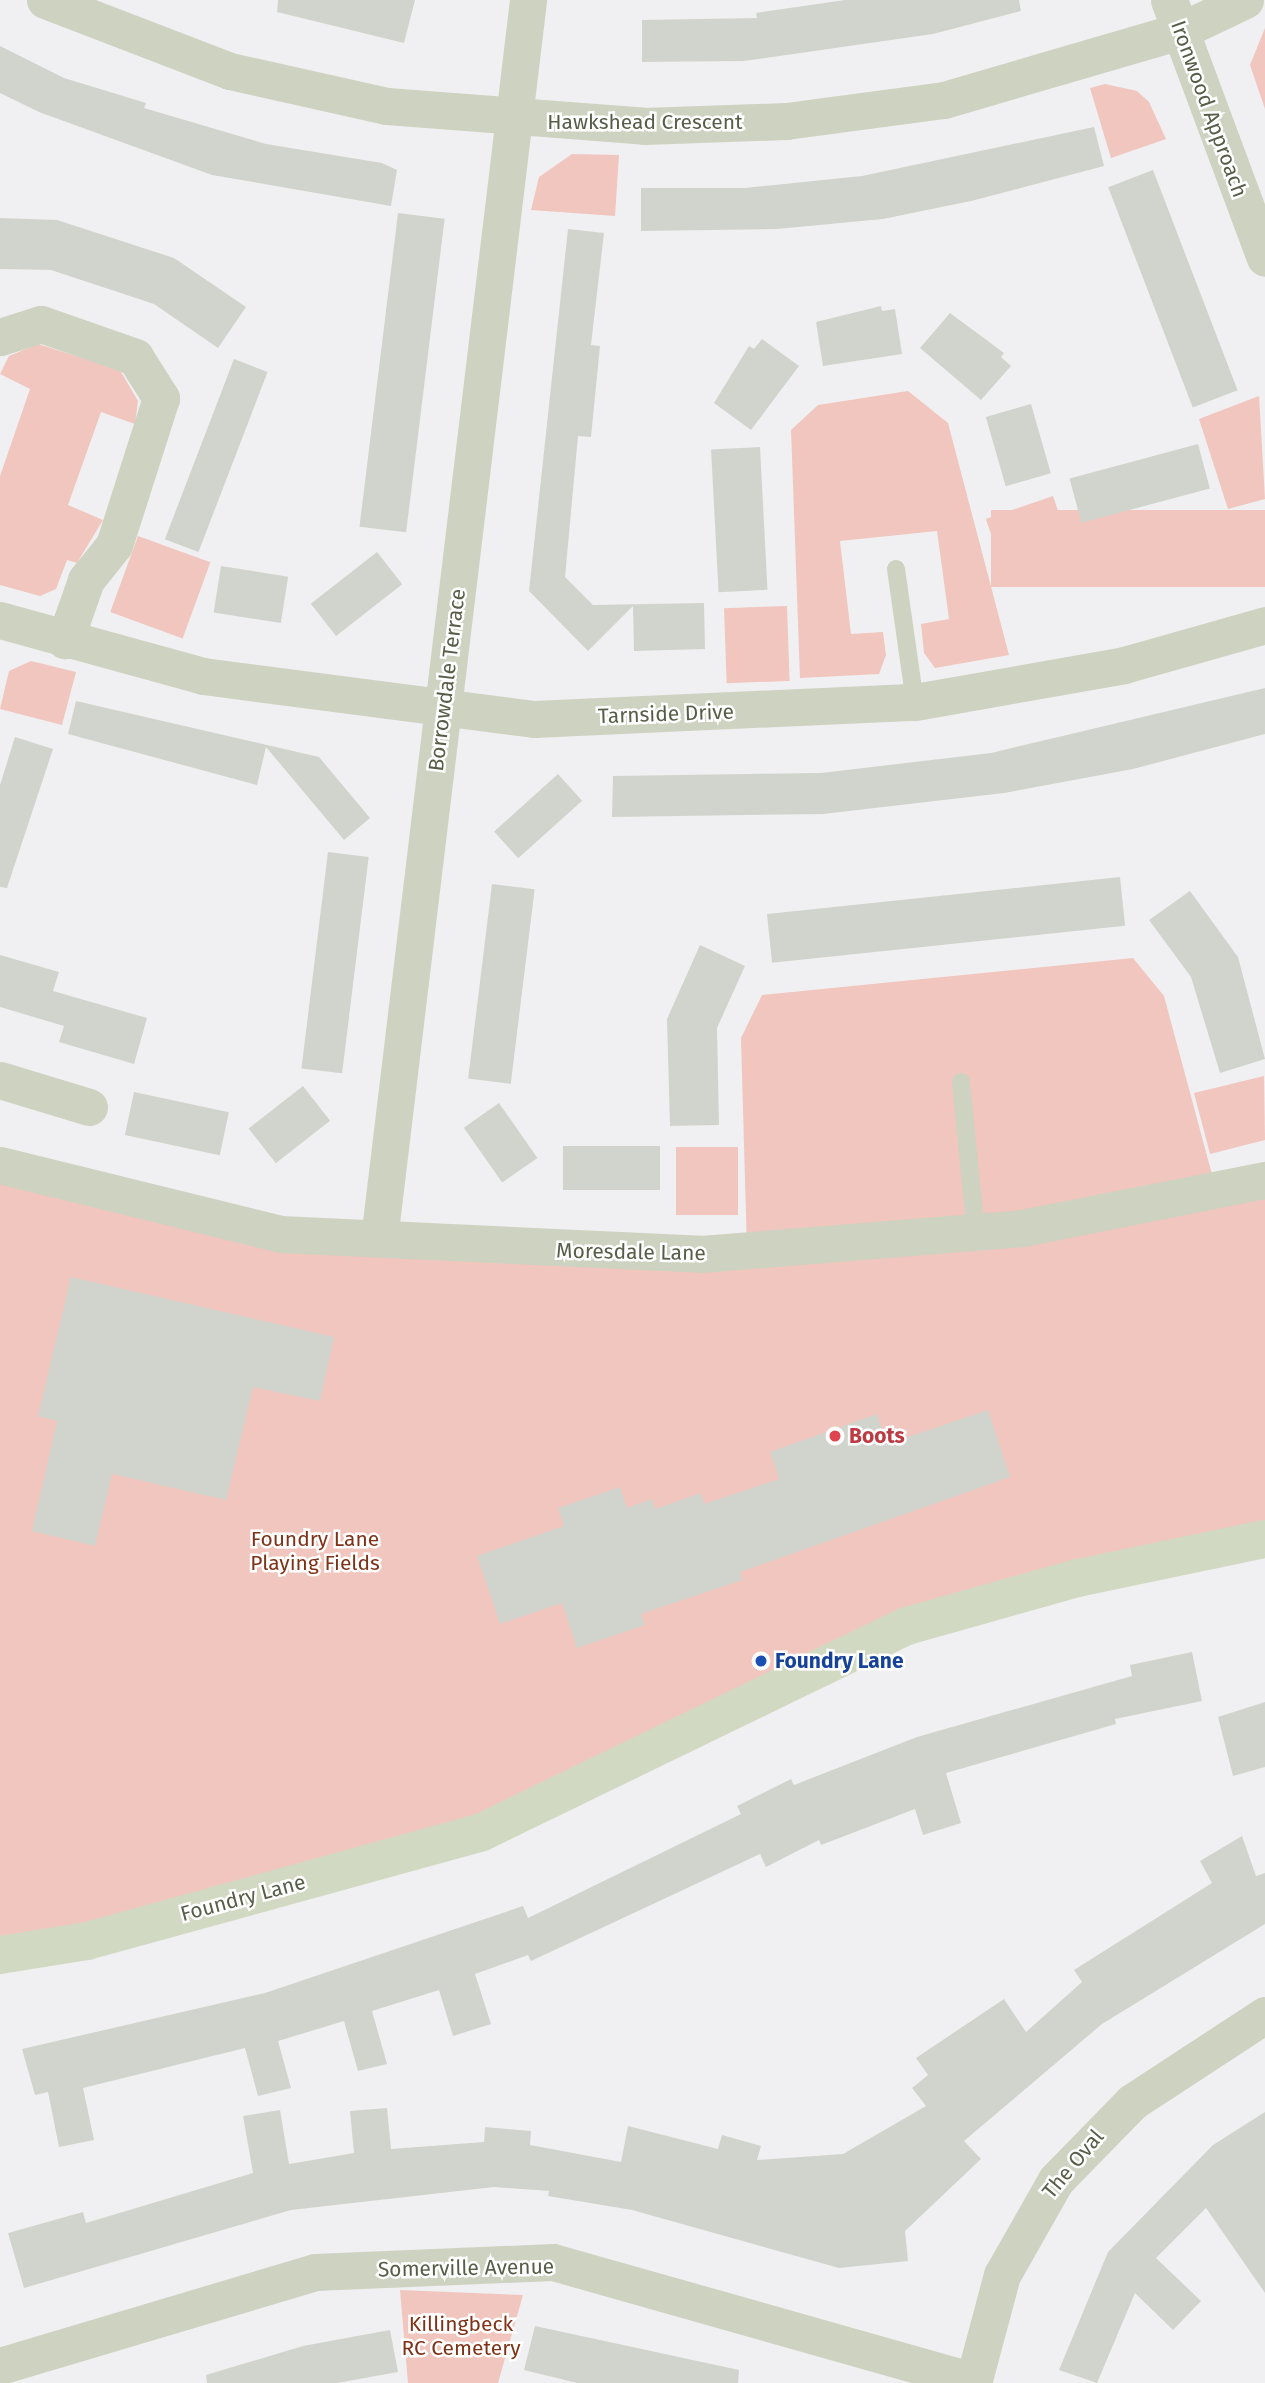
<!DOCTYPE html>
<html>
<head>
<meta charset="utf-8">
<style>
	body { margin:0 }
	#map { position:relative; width:1265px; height:2383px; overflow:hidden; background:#f0f0f2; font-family:"Fira Sans",sans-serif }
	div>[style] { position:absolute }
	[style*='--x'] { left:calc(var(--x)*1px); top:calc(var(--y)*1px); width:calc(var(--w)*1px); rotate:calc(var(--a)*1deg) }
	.green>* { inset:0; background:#f0c6be; transform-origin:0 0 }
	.building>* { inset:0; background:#d1d4cc; transform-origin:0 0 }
	.lane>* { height:18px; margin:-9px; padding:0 9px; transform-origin:9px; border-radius:9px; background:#ced2c0 }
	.street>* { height:37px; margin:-18.5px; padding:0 18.5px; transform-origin:18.5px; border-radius:18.5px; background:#ced2c0 }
	.secondary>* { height:38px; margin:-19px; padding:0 19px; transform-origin:19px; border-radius:19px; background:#d2d9c2 }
	.dots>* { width:19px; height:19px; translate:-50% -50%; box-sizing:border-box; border:4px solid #fff; border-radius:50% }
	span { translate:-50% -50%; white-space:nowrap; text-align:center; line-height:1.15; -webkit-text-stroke:5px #fff; paint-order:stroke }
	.street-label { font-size:21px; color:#585d48 }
	.health-label { font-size:21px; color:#be3a42; font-weight:700 }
	.left { translate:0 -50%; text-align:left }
	.park-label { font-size:21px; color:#803217 }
	.transit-label { font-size:21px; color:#164399; font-weight:700 }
</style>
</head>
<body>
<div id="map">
	<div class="green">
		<i style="clip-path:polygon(1265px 28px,1265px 109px,1250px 65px)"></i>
		<i style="clip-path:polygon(1105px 84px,1137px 91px,1149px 102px,1166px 139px,1111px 158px,1090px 88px)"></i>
		<i style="clip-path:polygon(572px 154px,619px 155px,615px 216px,531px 210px,539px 177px)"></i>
		<i style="clip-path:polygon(38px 344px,120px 370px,138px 401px,135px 424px,101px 412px,68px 505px,103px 520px,77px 563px,67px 560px,56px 589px,40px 596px,0 585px,0 476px,30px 389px,0 374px,9px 356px)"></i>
		<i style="clip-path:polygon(908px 391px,948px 423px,1009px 655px,935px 668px,924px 653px,921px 624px,949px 619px,937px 531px,840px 541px,851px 634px,883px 632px,886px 655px,879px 674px,800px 678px,791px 430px,818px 405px)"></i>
		<i style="clip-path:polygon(1259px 396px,1265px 499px,1228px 509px,1199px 419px)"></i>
		<i style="left:1053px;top:496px;width:61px;height:71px;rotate:71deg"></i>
		<i style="left:1265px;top:510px;width:77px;height:274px;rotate:90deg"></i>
		<i style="left:138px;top:536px;width:77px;height:81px;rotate:20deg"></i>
		<i style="left:787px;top:606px;width:75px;height:63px;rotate:88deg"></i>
		<i style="clip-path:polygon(31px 661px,76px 672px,62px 725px,0 709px,9px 671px)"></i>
		<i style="clip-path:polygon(1133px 958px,1164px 996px,1217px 1193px,1265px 1180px,1265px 1539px,907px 1626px,481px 1832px,0 1955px,0 1165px,280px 1234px,747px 1251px,741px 1038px,762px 995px)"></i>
		<i style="clip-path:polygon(1264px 1076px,1265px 1140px,1210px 1154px,1194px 1093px)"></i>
		<i style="left:676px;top:1147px;width:62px;height:68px"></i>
		<i style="clip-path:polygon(400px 2290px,523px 2295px,498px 2383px,408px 2383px)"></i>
	</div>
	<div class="building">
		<i style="clip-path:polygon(278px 0,415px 0,404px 43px,277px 12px)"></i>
		<i style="clip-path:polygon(845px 0,1019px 0,1021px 11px,933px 34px,744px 61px,642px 62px,642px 20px,757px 18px,756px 13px)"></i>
		<i style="clip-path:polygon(0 46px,64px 78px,146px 103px,144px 108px,266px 144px,382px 163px,397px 170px,391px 206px,212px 175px,39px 112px,0 93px)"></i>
		<i style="clip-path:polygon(1094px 127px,1104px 166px,971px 201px,883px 219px,777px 229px,641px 231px,641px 188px,744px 188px,862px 176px)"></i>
		<i style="left:1153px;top:170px;width:236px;height:48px;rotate:69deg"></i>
		<i style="left:398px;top:213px;width:47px;height:316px;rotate:7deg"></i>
		<i style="clip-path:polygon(0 218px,57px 220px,174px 258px,246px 307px,218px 348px,154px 304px,51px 270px,0 269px)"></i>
		<i style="clip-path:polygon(568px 229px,604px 233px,591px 345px,600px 346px,591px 437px,578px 436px,565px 577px,593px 605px,704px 603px,705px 649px,634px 651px,633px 606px,588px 651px,529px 591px)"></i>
		<i style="clip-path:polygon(881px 306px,882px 311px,895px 309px,902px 354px,823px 366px,816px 322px)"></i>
		<i style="clip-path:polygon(950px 313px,1004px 353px,1001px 357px,1011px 366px,981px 400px,920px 348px)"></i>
		<i style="clip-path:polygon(762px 339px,799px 366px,751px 430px,714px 403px,749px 346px,754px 349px)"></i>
		<i style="left:234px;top:359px;width:36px;height:193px;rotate:21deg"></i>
		<i style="left:1031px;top:404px;width:72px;height:47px;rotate:74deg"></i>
		<i style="left:1198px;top:444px;width:46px;height:133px;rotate:75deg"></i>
		<i style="left:760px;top:447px;width:143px;height:49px;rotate:87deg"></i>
		<i style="left:377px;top:552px;width:41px;height:84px;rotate:52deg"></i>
		<i style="left:221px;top:566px;width:68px;height:47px;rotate:9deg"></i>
		<i style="clip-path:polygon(1265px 688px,1265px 734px,1133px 769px,1004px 793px,823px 814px,612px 817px,613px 776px,821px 773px,991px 753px)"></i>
		<i style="clip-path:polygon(76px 701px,319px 757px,370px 818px,344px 840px,266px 747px,257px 785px,68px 734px)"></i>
		<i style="clip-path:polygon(15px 737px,53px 749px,7px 888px,0 887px,0 785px)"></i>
		<i style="left:558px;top:774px;width:36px;height:86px;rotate:48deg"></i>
		<i style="left:328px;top:852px;width:41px;height:218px;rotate:7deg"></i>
		<i style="left:1120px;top:877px;width:49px;height:355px;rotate:84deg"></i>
		<i style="left:492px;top:884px;width:43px;height:196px;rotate:7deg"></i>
		<i style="clip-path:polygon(1190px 891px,1238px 957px,1265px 1059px,1220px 1073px,1191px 977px,1149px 920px)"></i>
		<i style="clip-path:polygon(700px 945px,745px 966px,717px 1028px,719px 1125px,670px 1126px,667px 1019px)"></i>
		<i style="clip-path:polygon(0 955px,59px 972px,53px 991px,147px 1018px,134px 1064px,59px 1042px,64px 1026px,0 1007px)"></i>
		<i style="left:303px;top:1086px;width:44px;height:69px;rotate:52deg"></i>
		<i style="left:134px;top:1092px;width:97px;height:44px;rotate:12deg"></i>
		<i style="left:499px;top:1103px;width:67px;height:43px;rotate:55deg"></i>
		<i style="left:563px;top:1146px;width:97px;height:44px"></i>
		<i style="clip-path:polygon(71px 1277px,334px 1337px,320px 1401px,253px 1387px,226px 1500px,112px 1474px,95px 1546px,32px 1531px,57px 1421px,38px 1416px)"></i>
		<i style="clip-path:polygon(988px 1410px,1010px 1477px,740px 1572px,742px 1580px,641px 1614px,645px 1625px,577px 1648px,562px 1603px,500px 1624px,477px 1556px,564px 1526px,558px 1508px,620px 1487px,627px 1508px,652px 1499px,655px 1509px,701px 1493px,704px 1504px,779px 1479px,770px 1452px,877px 1414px,887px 1444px)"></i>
		<i style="clip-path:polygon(1192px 1652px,1202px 1701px,1115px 1719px,1116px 1724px,946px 1773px,961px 1823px,923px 1835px,915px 1809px,821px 1845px,819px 1840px,766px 1867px,760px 1854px,531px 1961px,528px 1955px,475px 1974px,491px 2024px,453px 2036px,439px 1990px,372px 2011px,387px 2064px,358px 2071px,344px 2021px,278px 2041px,291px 2088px,258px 2096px,245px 2048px,83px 2088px,94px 2140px,59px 2147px,48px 2092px,35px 2095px,22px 2049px,265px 1993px,523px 1906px,528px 1918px,741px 1814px,737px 1806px,791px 1779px,794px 1785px,917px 1737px,1132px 1676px,1130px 1665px)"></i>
		<i style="clip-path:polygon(1265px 1702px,1265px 1767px,1233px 1776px,1218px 1717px)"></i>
		<i style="clip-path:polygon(1242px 1836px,1256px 1876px,1265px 1873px,1265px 1924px,1102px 2024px,964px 2141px,981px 2159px,905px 2231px,908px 2261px,839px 2268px,632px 2210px,548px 2196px,549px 2191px,494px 2187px,291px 2210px,24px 2288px,8px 2233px,83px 2212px,86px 2223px,253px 2173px,243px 2116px,280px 2110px,289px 2164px,354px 2153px,350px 2111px,387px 2108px,391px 2149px,484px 2142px,485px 2127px,531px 2131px,530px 2145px,621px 2162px,628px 2126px,718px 2149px,722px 2135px,761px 2146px,757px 2160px,843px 2154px,926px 2106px,912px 2088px,928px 2075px,916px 2058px,1004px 1999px,1026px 2032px,1082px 1982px,1074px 1970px,1212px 1883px,1200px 1861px)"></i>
		<i style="clip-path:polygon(1265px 2112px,1265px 2293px,1206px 2208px,1156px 2258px,1201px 2301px,1173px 2330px,1135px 2293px,1097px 2383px,1059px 2370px,1108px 2252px,1213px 2145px)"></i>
		<i style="clip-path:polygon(535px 2326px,739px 2370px,738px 2383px,577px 2383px,524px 2370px)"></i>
		<i style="clip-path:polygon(390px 2330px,398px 2372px,337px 2383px,207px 2383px,206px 2375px,303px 2346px)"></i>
	</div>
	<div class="lane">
		<i style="--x:896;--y:569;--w:134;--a:81.9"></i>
		<i style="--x:961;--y:1082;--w:153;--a:84.4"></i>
	</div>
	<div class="street">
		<i style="--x:45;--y:0;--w:198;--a:21"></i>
		<i style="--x:230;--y:71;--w:161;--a:12.6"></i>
		<i style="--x:387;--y:106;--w:258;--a:4.4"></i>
		<i style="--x:644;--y:126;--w:142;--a:-2"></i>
		<i style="--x:786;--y:121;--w:159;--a:-7.6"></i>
		<i style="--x:944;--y:100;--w:246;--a:-16.3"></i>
		<i style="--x:1180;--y:31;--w:72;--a:-25.5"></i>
		<i style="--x:1169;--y:0;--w:275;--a:69.6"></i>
		<i style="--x:0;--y:337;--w:43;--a:-17.6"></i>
		<i style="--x:41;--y:324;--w:100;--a:19.3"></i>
		<i style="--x:135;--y:357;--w:49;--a:57.6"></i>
		<i style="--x:161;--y:398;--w:154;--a:107.7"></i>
		<i style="--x:114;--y:545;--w:45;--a:128.7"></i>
		<i style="--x:86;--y:580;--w:64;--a:109.3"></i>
		<i style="--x:0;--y:620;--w:211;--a:15.4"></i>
		<i style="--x:203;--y:676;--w:334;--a:7.4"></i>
		<i style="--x:534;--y:719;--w:381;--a:-2.6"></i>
		<i style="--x:915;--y:702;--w:212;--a:-10"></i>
		<i style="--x:1124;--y:665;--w:147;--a:-15.8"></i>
		<i style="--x:0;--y:1080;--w:93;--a:16.9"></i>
		<i style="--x:0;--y:1165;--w:288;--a:13.8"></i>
		<i style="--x:280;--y:1234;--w:421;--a:2.7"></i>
		<i style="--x:701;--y:1254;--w:322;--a:-4.6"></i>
		<i style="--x:1022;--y:1228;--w:248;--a:-11.2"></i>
		<i style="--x:379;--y:1239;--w:1248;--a:-83.14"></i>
		<i style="--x:0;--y:2366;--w:329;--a:-16.6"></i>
		<i style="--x:315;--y:2272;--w:238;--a:-2.4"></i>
		<i style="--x:553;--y:2262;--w:437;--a:15.8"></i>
		<i style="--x:973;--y:2383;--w:112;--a:-75"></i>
		<i style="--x:1002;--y:2275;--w:109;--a:-60.4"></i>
		<i style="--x:1056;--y:2180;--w:109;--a:-45.7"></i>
		<i style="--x:1132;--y:2102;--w:159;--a:-33.2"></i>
	</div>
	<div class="secondary">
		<i style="--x:0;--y:1955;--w:88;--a:-9.1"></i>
		<i style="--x:87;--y:1941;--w:410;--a:-15.4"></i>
		<i style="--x:482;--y:1832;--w:472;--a:-25.9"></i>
		<i style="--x:907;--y:1626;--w:178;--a:-15.7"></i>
		<i style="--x:1078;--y:1578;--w:191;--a:-11.8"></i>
	</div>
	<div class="dots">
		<i style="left:835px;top:1436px;background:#e0444e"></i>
		<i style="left:761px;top:1661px;background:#1a4fb4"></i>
	</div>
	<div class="street-label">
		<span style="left:1209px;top:109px;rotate:70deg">Ironwood Approach</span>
		<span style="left:645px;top:122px">Hawkshead Crescent</span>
		<span style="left:447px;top:680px;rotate:-83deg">Borrowdale Terrace</span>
		<span style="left:666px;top:714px;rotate:-2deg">Tarnside Drive</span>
		<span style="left:631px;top:1252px;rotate:1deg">Moresdale Lane</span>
		<span style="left:243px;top:1898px;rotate:-15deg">Foundry Lane</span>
		<span style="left:1073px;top:2164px;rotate:-50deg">The Oval</span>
		<span style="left:466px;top:2268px;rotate:-1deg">Somerville Avenue</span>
	</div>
	<div class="health-label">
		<span class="left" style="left:849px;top:1436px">Boots</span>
	</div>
	<div class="park-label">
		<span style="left:315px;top:1551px">Foundry Lane<br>Playing Fields</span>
		<span style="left:461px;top:2336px">Killingbeck<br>RC Cemetery</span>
	</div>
	<div class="transit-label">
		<span class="left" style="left:775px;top:1661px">Foundry Lane</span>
	</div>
</div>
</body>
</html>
